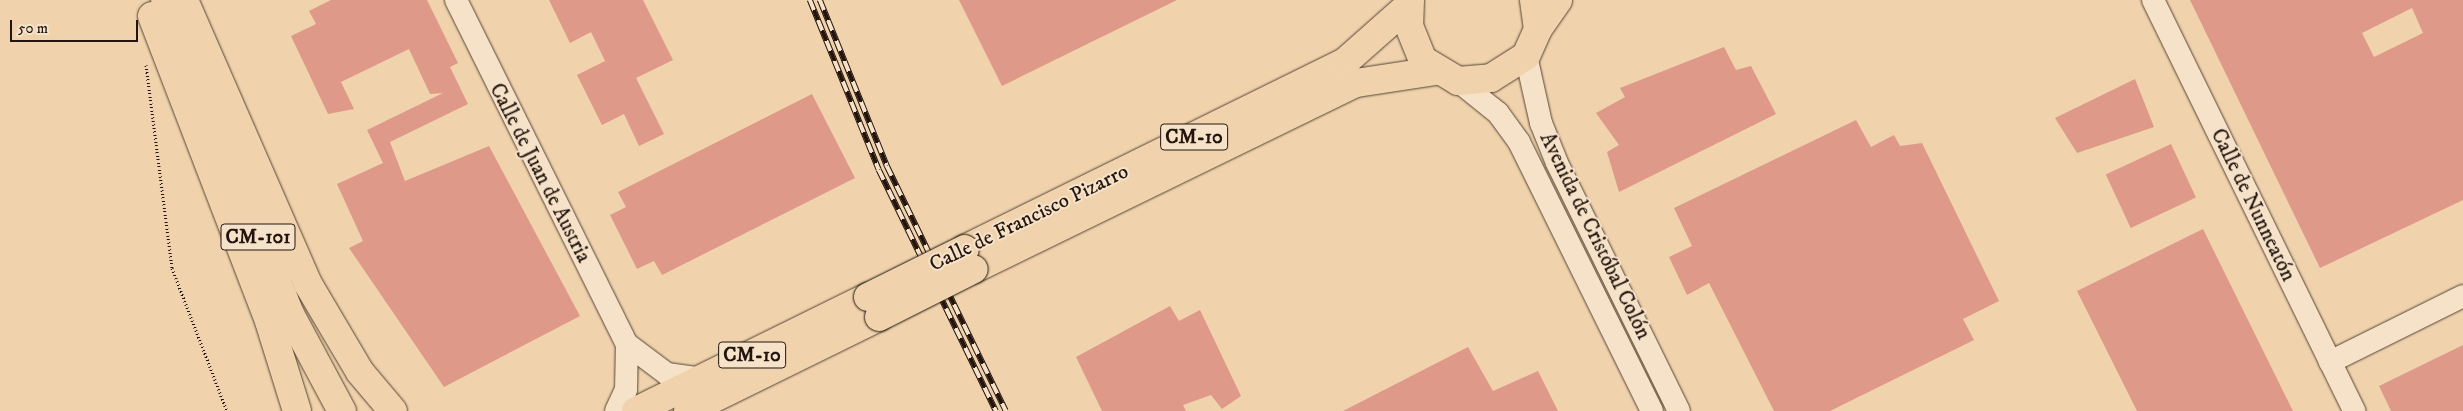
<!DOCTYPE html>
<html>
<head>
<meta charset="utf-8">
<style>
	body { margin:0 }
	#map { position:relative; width:2463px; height:411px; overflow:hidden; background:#f0d3ac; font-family:"IM FELL DW Pica",serif }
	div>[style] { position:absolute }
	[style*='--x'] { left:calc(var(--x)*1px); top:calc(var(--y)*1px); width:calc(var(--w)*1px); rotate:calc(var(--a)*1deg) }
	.building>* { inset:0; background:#df9989; transform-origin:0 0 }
	.path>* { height:3px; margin-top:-1.5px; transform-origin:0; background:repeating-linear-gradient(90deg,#23140d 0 1px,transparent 0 3.5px) }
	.roads { filter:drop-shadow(0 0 1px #564435) drop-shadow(0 0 1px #564435) }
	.minor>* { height:22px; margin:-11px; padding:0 11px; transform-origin:11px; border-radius:11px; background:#f5e2c9 }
	.major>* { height:28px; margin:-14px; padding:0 14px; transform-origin:14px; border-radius:14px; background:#f0d3ac }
	.rail>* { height:5.5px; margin-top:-2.75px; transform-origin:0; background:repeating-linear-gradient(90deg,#f5e2c9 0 11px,#23140d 0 22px); box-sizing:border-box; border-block:1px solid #23140d }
	.bridges { filter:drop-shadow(0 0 1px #23140d) drop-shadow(0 0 1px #23140d) }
	.major-bridge>* { height:28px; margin:-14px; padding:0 14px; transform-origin:14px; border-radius:14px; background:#f0d3ac }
	span { translate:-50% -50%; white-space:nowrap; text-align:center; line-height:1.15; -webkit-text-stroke:4px #f5e2c9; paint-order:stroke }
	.shield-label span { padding:1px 4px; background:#f5e2c9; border:1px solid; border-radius:4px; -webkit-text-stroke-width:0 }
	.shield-label { font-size:20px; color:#23140d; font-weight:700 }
	.street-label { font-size:21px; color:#23140d }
	.scale { position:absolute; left:10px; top:20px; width:128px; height:22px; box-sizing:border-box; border:2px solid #23140d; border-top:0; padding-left:6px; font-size:15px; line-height:18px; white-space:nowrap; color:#23140d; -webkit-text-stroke:4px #f5e2c9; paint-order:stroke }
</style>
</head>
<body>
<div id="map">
	<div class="building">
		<i style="clip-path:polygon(331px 0,427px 0,458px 63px,450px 67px,468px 104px,390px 142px,405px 181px,489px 146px,580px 316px,444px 387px,349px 248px,363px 241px,337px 184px,383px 163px,367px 130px,443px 93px,430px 94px,409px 49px,341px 82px,354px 109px,328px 114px,291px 36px,316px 24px,309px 11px)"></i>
		<i style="clip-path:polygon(549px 0,643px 0,673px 60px,636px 78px,664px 134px,639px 146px,624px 114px,602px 125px,577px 75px,605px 61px,591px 32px,570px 43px)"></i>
		<i style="clip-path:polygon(959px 0,1177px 0,1002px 86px)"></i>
		<i style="clip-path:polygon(evenodd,2190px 0,2463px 0,2463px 200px,2320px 268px,2190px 0,2412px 8px,2423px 33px,2374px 57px,2362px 33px,2412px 8px)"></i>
		<i style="clip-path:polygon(1724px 47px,1736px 70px,1751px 66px,1776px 114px,1619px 192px,1607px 152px,1619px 145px,1596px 113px,1625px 97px,1620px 88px)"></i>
		<i style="clip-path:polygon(2135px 79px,2154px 127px,2077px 153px,2055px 118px)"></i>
		<i style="clip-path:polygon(812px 94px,855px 178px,662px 275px,654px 261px,637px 269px,610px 215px,626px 207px,618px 192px)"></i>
		<i style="clip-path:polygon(1856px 120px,1871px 147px,1894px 135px,1900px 146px,1922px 143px,1999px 301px,1963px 319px,1974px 340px,1830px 411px,1774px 411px,1709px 283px,1687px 295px,1669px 257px,1692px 246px,1674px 208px)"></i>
		<i style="left:2171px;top:144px;width:59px;height:72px;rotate:65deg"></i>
		<i style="clip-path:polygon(2203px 229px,2293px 411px,2137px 411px,2077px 291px)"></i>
		<i style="clip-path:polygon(1170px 306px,1179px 321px,1200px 310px,1241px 396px,1222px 409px,1211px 395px,1183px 405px,1186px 411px,1102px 411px,1076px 357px)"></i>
		<i style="clip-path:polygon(2463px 345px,2463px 411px,2391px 411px,2379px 386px)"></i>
		<i style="clip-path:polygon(1468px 347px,1493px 391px,1538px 371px,1558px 411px,1343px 411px)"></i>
	</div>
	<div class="path">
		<i style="--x:146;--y:65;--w:205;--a:82.7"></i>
		<i style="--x:172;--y:268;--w:153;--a:69"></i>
	</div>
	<div class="roads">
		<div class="minor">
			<i style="--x:456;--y:0;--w:384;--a:63.6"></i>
			<i style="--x:2153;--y:0;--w:458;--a:63.9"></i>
			<i style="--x:1526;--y:56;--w:69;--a:77.4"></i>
			<i style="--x:1541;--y:123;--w:43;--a:68.2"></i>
			<i style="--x:1557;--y:163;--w:276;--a:63.8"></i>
			<i style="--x:1458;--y:81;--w:51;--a:38.7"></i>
			<i style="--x:1498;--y:113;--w:36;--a:54"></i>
			<i style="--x:1519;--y:142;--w:300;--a:63.7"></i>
			<i style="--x:2330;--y:362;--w:148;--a:-26.4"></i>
			<i style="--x:616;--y:411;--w:23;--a:-65"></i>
			<i style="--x:626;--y:390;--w:46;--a:-88.8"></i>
			<i style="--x:627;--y:344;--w:50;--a:36.9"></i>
			<i style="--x:667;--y:374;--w:36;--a:8"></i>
		</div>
		<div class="major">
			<i style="--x:165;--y:0;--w:340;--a:68.3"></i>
			<i style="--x:291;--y:316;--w:108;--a:61.8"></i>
			<i style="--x:184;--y:0;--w:310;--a:66.4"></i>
			<i style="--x:308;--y:284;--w:102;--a:59.4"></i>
			<i style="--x:360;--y:372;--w:51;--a:49.8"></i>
			<i style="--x:1410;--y:0;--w:26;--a:92"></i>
			<i style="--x:1409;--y:26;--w:37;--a:68"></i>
			<i style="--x:1423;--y:60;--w:41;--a:31"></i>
			<i style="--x:1458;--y:81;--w:33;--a:-5"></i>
			<i style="--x:1491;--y:78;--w:41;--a:-32.2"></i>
			<i style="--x:1526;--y:56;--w:30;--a:-66"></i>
			<i style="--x:1538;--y:29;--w:29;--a:-98"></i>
			<i style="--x:152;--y:16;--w:327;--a:69"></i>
			<i style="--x:269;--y:321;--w:94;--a:72.7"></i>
			<i style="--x:1538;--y:29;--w:35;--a:-55"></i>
			<i style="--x:965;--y:249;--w:424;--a:-26.2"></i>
			<i style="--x:1345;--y:62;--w:84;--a:-41.6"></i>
			<i style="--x:974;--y:269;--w:425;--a:-26"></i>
			<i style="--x:1356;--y:83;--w:80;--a:-8.6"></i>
			<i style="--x:636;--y:411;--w:258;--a:-26.2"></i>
			<i style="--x:688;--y:411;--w:213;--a:-26.2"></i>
		</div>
	</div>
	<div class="rail">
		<i style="--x:810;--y:0;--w:183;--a:67.9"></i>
		<i style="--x:879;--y:170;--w:268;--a:64.1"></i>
		<i style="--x:820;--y:0;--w:179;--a:68"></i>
		<i style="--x:887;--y:166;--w:272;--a:64.1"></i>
	</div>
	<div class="bridges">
		<div class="major-bridge">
			<i style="--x:868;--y:297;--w:108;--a:-26.3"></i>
			<i style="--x:879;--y:317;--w:106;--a:-26.8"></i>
		</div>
	</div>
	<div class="shield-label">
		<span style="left:1194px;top:137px">CM-10</span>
		<span style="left:258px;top:237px">CM-101</span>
		<span style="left:752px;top:355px">CM-10</span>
	</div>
	<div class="street-label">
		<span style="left:540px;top:173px;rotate:63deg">Calle de Juan de Austria</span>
		<span style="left:2253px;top:205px;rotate:64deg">Calle de Nunneatón</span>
		<span style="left:1029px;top:218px;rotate:-26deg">Calle de Francisco Pizarro</span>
		<span style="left:1595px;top:236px;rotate:64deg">Avenida de Cristóbal Colón</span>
	</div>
	<div class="scale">50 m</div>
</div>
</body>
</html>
